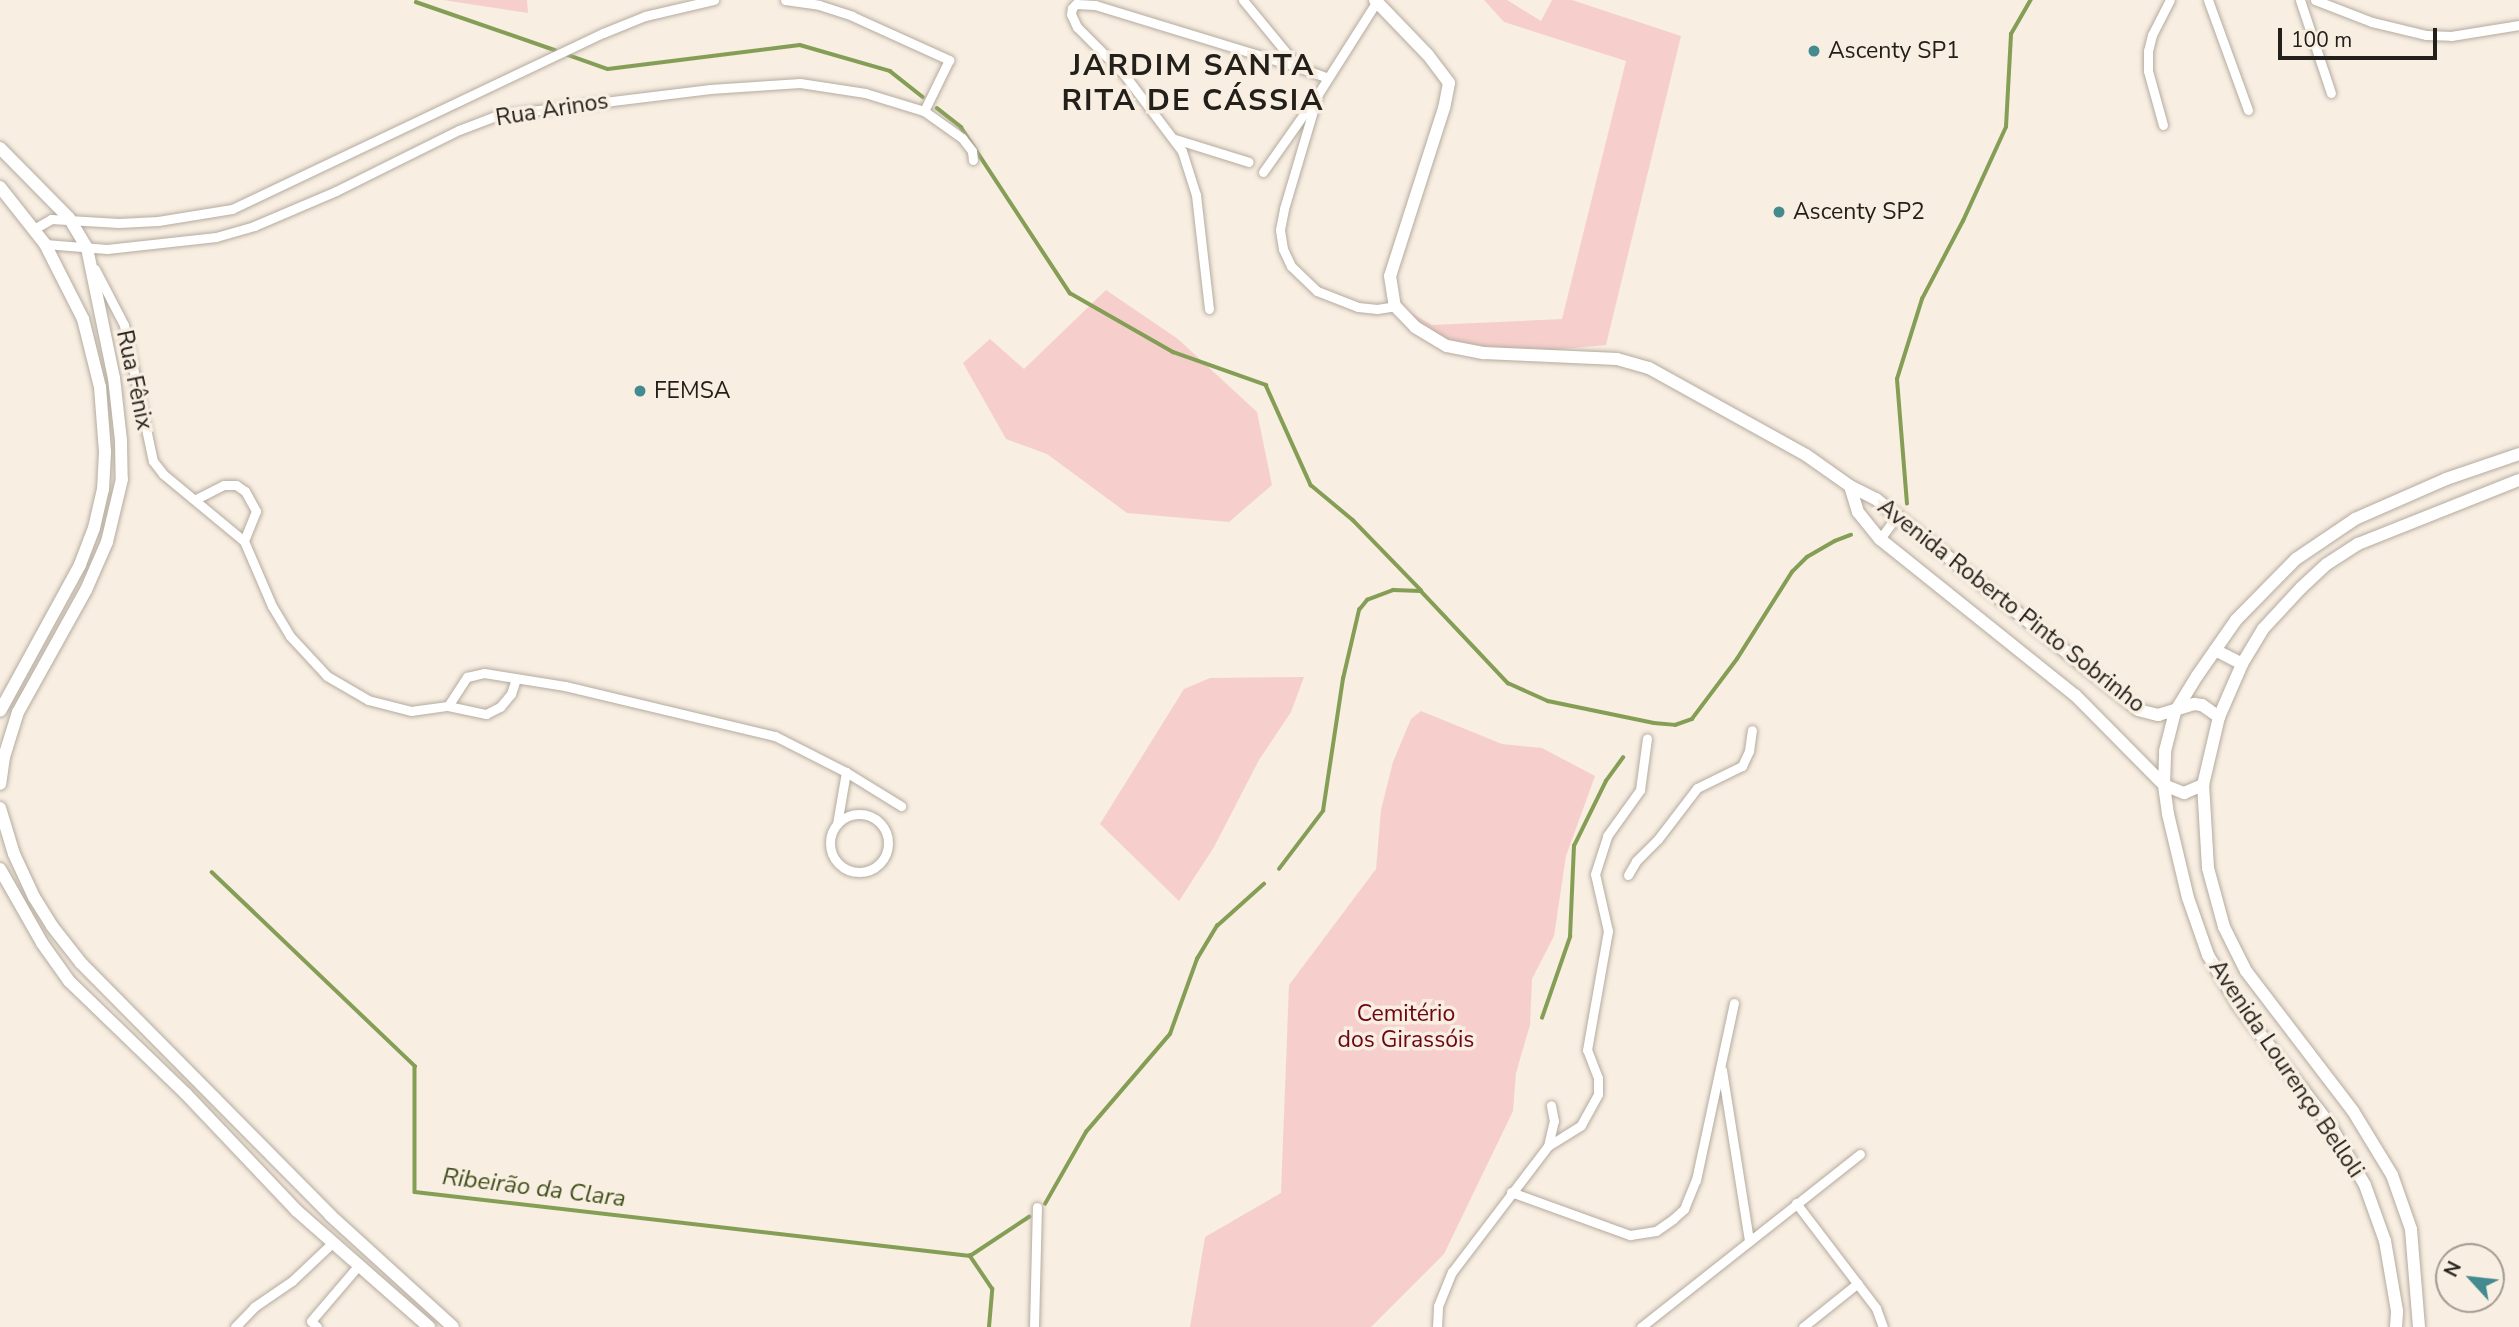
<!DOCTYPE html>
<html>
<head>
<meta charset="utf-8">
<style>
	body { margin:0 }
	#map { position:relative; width:2519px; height:1327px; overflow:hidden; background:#f8eee1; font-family:"Nunito Sans",sans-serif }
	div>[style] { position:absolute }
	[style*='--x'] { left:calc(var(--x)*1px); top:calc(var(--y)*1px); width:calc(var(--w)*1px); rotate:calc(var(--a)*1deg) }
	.green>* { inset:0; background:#f6cfcc }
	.stream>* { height:3.5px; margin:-1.75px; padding:0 1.75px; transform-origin:1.75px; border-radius:1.75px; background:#859e55 }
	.roads { filter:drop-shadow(0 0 2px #b4ab9f) drop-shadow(0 0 2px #b4ab9f) }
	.street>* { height:9px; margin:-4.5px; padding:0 4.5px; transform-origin:4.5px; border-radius:4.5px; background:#fff }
	.street>.ring { margin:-4.5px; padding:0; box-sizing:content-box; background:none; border:9px solid #fff; border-radius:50% }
	.secondary>* { height:12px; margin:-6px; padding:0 6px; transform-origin:6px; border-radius:6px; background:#fff }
	.dots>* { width:19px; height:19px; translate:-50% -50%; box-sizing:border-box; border:4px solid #f8eee1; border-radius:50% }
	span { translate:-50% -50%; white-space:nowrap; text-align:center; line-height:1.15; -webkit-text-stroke:7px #f8eee1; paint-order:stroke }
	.poi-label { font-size:23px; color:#23201b }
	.left { translate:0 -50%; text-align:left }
	.street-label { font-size:23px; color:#23201b }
	.park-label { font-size:23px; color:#6d0513 }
	.water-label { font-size:24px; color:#3f501b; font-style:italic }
	.district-label { font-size:30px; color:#23201b; font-weight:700; letter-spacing:2px }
	.north { position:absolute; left:2435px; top:1243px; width:70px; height:70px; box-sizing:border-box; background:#f8eee1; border:2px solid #a39c92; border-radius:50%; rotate:297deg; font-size:19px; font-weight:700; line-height:28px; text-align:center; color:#23201b }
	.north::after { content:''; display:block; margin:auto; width:24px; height:32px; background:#438b8f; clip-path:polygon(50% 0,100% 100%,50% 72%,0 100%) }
	.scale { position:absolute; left:2278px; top:28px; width:159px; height:32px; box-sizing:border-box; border:4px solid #23201b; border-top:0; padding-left:9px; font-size:21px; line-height:24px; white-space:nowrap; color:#23201b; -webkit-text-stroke:5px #f8eee1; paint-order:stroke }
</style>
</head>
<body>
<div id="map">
	<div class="green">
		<i style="clip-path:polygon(443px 0,527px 0,528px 13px)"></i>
		<i style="clip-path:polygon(1484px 0,1507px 0,1541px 21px,1552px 0,1572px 0,1681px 36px,1606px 345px,1553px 350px,1478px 348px,1438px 339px,1405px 315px,1404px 309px,1432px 325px,1562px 319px,1626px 61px,1504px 22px)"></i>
		<i style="clip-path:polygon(1106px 290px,1178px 339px,1257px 412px,1272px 485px,1229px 522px,1127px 513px,1047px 454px,1006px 439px,963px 363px,990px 339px,1024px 369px)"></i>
		<i style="clip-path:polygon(1304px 677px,1291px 712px,1259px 760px,1214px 847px,1179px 901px,1100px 824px,1184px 689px,1210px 678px)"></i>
		<i style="clip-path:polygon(1421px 711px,1502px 744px,1542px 748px,1595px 776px,1566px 856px,1554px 936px,1532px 979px,1530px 1025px,1516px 1073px,1513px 1111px,1444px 1254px,1371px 1327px,1190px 1327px,1205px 1237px,1281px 1193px,1289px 985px,1376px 869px,1381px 810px,1393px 762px,1411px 719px)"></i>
	</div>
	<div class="stream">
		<i style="--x:416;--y:2;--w:147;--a:19.1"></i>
		<i style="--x:568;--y:55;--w:42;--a:19.3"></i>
		<i style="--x:608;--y:69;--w:193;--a:-7.1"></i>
		<i style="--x:800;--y:45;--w:94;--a:16.1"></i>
		<i style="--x:890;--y:71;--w:42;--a:38.2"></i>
		<i style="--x:937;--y:108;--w:31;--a:38"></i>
		<i style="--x:961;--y:127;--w:199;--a:56.7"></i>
		<i style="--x:1070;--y:293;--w:119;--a:29.8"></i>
		<i style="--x:1173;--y:352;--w:99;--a:19.5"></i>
		<i style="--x:1266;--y:385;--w:110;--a:65.8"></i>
		<i style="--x:1311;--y:485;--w:55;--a:39.8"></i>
		<i style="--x:1353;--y:520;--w:98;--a:45.8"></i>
		<i style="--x:1907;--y:504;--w:125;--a:-94.6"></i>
		<i style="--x:1897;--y:379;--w:84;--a:-72.6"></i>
		<i style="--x:1922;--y:299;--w:88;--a:-62.3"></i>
		<i style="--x:1963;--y:221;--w:103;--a:-65.4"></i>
		<i style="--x:2006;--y:127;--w:93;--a:-86.9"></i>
		<i style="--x:2011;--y:34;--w:39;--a:-60"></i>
		<i style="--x:1279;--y:869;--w:73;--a:-52.8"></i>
		<i style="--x:1323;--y:811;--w:134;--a:-81.4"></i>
		<i style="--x:1343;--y:679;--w:71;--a:-76.9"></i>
		<i style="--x:1359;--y:610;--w:13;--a:-51"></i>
		<i style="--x:1367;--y:600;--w:28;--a:-21"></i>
		<i style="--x:1393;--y:590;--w:28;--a:2"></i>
		<i style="--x:1421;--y:591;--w:127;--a:46.6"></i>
		<i style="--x:1508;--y:683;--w:44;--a:24.2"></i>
		<i style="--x:1548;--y:701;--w:108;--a:11.7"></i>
		<i style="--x:1654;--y:723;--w:21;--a:5"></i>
		<i style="--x:1675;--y:725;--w:18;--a:-19"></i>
		<i style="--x:1692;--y:719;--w:75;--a:-53.1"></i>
		<i style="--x:1737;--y:659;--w:103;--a:-57.7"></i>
		<i style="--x:1792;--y:572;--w:21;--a:-45"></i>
		<i style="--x:1807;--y:557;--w:32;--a:-30"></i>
		<i style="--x:1835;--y:541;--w:17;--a:-21"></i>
		<i style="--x:212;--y:872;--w:281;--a:43.7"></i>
		<i style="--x:415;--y:1066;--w:126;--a:90"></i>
		<i style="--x:415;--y:1192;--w:559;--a:6.58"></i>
		<i style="--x:1542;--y:1018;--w:86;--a:-70.9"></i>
		<i style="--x:1570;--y:937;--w:91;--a:-87.5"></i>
		<i style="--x:1574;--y:846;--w:72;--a:-63.8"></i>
		<i style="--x:1606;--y:781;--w:29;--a:-54"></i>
		<i style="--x:1045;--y:1204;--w:83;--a:-60.3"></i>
		<i style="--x:1086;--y:1132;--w:129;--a:-49.4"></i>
		<i style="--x:1170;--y:1034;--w:80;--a:-70.2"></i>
		<i style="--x:1197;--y:959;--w:39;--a:-59"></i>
		<i style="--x:1217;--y:926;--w:63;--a:-41.8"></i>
		<i style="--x:989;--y:1327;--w:38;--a:-85"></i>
		<i style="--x:992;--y:1289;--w:40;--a:-124"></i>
		<i style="--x:970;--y:1256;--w:71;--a:-33.5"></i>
	</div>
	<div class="roads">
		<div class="street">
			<i style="--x:785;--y:0;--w:34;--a:8"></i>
			<i style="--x:819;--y:5;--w:35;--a:18"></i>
			<i style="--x:852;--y:16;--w:107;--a:24.4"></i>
			<i style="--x:949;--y:60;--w:57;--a:116.1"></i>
			<i style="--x:1243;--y:0;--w:87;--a:50.6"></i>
			<i style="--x:1298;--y:67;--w:30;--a:20"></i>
			<i style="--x:2208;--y:0;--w:117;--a:70"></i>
			<i style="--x:2300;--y:0;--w:98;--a:71.6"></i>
			<i style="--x:2315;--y:0;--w:61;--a:21.1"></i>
			<i style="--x:2372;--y:22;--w:56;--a:13.5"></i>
			<i style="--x:2426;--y:35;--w:25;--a:2"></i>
			<i style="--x:2451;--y:36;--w:69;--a:-9.2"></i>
			<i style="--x:1318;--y:94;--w:120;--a:106.5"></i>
			<i style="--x:1284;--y:209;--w:21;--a:101"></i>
			<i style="--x:1280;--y:230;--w:19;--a:81"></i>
			<i style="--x:1283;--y:249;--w:19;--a:65"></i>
			<i style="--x:1291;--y:266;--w:36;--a:44"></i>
			<i style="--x:1317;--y:291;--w:44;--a:21.3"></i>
			<i style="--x:1358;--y:307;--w:19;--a:6"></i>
			<i style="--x:1377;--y:309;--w:18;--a:-9"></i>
			<i style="--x:2163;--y:125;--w:56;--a:-105.5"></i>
			<i style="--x:2148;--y:71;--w:20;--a:-90"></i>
			<i style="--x:2148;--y:51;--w:16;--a:-76"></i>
			<i style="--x:2152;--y:35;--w:39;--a:-63"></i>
			<i style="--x:1175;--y:139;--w:77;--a:17.3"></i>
			<i style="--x:1263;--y:172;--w:95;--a:-54.8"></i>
			<i style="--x:1318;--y:94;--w:110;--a:-57.6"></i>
			<i style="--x:34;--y:229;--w:20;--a:-30"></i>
			<i style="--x:51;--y:219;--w:68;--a:3.4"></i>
			<i style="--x:119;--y:223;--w:39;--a:-3"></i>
			<i style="--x:158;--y:221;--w:75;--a:-9.2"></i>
			<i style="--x:232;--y:209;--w:411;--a:-25.4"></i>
			<i style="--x:603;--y:33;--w:45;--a:-22"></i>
			<i style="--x:645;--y:16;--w:71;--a:-13.1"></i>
			<i style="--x:45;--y:244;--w:62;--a:4.6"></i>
			<i style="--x:107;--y:249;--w:110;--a:-6.3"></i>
			<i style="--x:216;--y:237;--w:40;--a:-16"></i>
			<i style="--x:254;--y:226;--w:89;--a:-23.1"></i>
			<i style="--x:336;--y:191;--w:137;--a:-26.4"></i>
			<i style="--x:459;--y:130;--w:42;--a:-21"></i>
			<i style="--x:498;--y:115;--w:214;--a:-7"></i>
			<i style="--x:710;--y:89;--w:90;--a:-3.8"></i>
			<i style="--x:800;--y:83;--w:66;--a:8.7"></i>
			<i style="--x:865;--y:93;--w:62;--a:17"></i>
			<i style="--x:924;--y:111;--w:47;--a:35.4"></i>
			<i style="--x:962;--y:138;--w:16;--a:52"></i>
			<i style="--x:972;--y:151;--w:9;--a:84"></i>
			<i style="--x:95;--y:269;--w:63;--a:62.6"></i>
			<i style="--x:124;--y:325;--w:139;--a:78"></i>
			<i style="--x:153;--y:461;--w:16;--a:52"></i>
			<i style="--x:163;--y:474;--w:105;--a:39.6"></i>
			<i style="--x:244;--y:541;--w:71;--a:66.7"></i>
			<i style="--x:272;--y:606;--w:35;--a:59"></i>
			<i style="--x:290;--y:636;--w:54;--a:47.2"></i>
			<i style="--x:327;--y:676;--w:48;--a:30.3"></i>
			<i style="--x:368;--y:700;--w:44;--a:14.3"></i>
			<i style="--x:411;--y:711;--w:37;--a:-8"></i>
			<i style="--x:1209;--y:309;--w:115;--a:-96.5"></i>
			<i style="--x:1196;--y:195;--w:46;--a:-107.7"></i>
			<i style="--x:1182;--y:151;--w:98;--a:-127.1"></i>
			<i style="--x:1123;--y:73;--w:65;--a:-135"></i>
			<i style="--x:1077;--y:27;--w:14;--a:-115"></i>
			<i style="--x:1071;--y:14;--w:6;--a:-81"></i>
			<i style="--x:1072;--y:8;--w:6;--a:-45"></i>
			<i style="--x:1076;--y:4;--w:19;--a:3"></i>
			<i style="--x:1095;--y:5;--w:212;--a:17"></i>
			<i style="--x:196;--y:499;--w:31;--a:-27"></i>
			<i style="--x:224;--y:485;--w:12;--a:0"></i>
			<i style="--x:236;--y:485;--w:11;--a:34"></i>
			<i style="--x:245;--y:491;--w:23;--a:61"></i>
			<i style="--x:256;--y:511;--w:32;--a:112"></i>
			<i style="--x:1880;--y:539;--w:29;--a:-54"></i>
			<i style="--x:448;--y:706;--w:35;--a:-57"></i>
			<i style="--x:467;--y:677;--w:17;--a:-13"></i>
			<i style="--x:484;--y:673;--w:82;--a:9.1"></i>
			<i style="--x:565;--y:686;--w:216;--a:13.4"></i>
			<i style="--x:775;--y:736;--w:80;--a:26.9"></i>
			<i style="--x:846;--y:772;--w:65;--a:31.7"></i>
			<i style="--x:448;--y:706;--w:39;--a:12"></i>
			<i style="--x:486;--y:714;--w:16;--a:-27"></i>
			<i style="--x:500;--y:707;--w:17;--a:-50"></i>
			<i style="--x:511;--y:694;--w:16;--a:-72"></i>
			<i class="ring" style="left:830px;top:814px;width:49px;height:49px"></i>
			<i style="--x:837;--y:824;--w:53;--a:-80.2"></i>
			<i style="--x:1628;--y:875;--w:16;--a:-60"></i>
			<i style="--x:1636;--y:861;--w:31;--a:-45"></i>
			<i style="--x:1658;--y:839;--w:64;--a:-52.6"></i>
			<i style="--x:1697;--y:788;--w:50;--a:-26.1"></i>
			<i style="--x:1742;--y:766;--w:17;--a:-65"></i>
			<i style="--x:1749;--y:751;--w:21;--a:-82"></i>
			<i style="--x:1722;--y:1070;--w:173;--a:81"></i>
			<i style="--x:1548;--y:1146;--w:39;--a:-32"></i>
			<i style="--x:1581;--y:1125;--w:35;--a:-61"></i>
			<i style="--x:1598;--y:1094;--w:16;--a:-90"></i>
			<i style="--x:1598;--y:1078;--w:30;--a:-111"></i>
			<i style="--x:1587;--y:1050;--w:121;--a:-80"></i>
			<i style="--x:1608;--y:931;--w:58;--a:-102.8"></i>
			<i style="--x:1595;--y:874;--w:40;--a:-72"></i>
			<i style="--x:1607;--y:836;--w:57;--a:-54.3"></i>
			<i style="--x:1640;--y:790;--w:52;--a:-82.3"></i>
			<i style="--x:1511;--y:1192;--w:127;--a:19.9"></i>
			<i style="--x:1630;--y:1235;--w:26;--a:-9"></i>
			<i style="--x:1656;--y:1231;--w:21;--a:-35"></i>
			<i style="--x:1673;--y:1219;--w:15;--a:-42"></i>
			<i style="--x:1684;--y:1209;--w:31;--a:-68"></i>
			<i style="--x:1696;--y:1180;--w:181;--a:-77.9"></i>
			<i style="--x:1796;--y:1203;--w:132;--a:52.7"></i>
			<i style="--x:1876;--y:1308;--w:20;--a:70"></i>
			<i style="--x:235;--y:1327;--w:28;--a:-46"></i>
			<i style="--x:254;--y:1307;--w:46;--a:-34.4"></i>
			<i style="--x:292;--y:1281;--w:55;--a:-43.5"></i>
			<i style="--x:317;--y:1327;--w:8;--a:-135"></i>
			<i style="--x:311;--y:1321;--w:72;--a:-49.5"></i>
			<i style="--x:1034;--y:1327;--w:120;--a:-88.6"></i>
			<i style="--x:1437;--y:1327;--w:21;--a:-87"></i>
			<i style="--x:1438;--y:1306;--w:37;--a:-68"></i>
			<i style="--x:1452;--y:1272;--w:158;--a:-52.7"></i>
			<i style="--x:1548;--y:1146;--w:26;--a:-77"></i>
			<i style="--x:1554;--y:1121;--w:16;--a:-101"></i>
			<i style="--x:1641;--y:1327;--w:279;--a:-38.3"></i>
			<i style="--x:1803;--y:1327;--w:70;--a:-38.7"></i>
		</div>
		<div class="secondary">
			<i style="--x:1375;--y:0;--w:76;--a:46.1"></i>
			<i style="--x:1428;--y:55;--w:35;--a:53"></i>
			<i style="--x:1449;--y:83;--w:25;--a:101"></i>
			<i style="--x:1444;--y:108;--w:176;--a:107.8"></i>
			<i style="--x:1390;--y:276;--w:30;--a:81"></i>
			<i style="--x:1395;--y:306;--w:29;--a:46"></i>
			<i style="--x:1415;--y:327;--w:37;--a:31"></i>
			<i style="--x:1447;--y:346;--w:38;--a:11"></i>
			<i style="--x:1484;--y:353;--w:133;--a:2.6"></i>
			<i style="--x:1617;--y:359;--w:33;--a:16"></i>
			<i style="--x:1649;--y:368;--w:179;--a:29"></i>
			<i style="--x:1806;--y:455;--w:54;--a:35.2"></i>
			<i style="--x:1850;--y:486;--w:29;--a:27"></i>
			<i style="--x:1876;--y:499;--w:336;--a:38.8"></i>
			<i style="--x:2138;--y:710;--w:21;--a:14"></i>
			<i style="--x:2158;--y:715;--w:38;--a:-17"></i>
			<i style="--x:2194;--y:704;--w:8;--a:7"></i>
			<i style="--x:2202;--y:705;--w:21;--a:35"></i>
			<i style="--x:0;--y:148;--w:98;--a:45.4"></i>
			<i style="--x:69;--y:218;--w:35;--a:59"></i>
			<i style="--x:87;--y:248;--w:133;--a:78.3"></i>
			<i style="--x:114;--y:378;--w:62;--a:83.6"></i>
			<i style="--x:121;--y:440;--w:39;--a:89"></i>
			<i style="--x:122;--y:479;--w:65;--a:103.4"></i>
			<i style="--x:107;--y:542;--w:52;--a:113.6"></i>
			<i style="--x:86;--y:590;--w:140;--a:119.1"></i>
			<i style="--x:18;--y:712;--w:47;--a:107.3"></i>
			<i style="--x:4;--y:757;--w:27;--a:98"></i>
			<i style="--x:0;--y:187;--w:73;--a:51.7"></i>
			<i style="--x:45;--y:244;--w:84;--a:63.1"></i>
			<i style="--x:83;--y:319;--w:70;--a:76"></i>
			<i style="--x:100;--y:387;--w:65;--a:85.6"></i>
			<i style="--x:105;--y:452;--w:37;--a:93"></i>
			<i style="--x:103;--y:489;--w:40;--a:103"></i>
			<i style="--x:94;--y:528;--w:40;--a:111"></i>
			<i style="--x:80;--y:565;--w:166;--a:118.7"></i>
			<i style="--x:1850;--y:486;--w:27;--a:73"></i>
			<i style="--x:1858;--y:512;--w:35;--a:51"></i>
			<i style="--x:1880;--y:539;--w:250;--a:38.7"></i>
			<i style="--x:2075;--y:695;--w:127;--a:45.3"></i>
			<i style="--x:2164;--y:785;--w:22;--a:22"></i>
			<i style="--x:2184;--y:793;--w:21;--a:-23"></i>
			<i style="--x:2215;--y:650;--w:30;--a:27"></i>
			<i style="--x:0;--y:808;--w:48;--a:73.1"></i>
			<i style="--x:14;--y:854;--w:47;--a:65.1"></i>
			<i style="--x:34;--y:897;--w:34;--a:58"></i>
			<i style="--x:52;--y:926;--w:47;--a:51.9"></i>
			<i style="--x:81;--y:963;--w:354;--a:45.3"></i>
			<i style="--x:330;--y:1215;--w:166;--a:42.3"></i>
			<i style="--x:0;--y:869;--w:85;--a:60.4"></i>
			<i style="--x:42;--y:943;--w:47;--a:54.6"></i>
			<i style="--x:69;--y:981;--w:163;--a:44"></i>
			<i style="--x:186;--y:1094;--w:161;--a:46.5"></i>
			<i style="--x:297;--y:1211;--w:176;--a:41.3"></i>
			<i style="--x:2396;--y:1327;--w:16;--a:-86"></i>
			<i style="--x:2397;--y:1311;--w:71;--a:-99.7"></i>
			<i style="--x:2385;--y:1241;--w:59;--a:-109.7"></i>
			<i style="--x:2365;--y:1185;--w:69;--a:-120.3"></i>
			<i style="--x:2330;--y:1125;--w:151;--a:-127.5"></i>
			<i style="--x:2238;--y:1005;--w:58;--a:-121"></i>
			<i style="--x:2208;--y:955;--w:60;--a:-109.3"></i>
			<i style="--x:2188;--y:898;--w:86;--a:-103.4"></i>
			<i style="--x:2168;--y:814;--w:29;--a:-98"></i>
			<i style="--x:2164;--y:785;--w:34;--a:-88"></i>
			<i style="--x:2165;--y:751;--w:40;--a:-75.6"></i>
			<i style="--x:2175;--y:712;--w:42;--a:-58.6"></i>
			<i style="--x:2197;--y:676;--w:68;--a:-55.1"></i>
			<i style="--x:2236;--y:620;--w:86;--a:-45.5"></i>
			<i style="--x:2296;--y:559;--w:71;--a:-34.1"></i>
			<i style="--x:2355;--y:519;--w:99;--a:-23.7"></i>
			<i style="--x:2446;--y:479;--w:77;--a:-18.9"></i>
			<i style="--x:2419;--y:1327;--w:98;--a:-94.7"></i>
			<i style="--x:2411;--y:1229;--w:57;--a:-109.4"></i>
			<i style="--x:2392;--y:1175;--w:75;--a:-121.4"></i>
			<i style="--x:2353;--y:1111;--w:176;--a:-127.4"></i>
			<i style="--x:2246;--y:971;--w:49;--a:-116.6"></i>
			<i style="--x:2224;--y:927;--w:61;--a:-105.2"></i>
			<i style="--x:2208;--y:868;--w:83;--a:-93.4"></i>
			<i style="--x:2203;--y:785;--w:70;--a:-76.8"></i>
			<i style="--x:2219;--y:717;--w:58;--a:-66.5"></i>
			<i style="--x:2242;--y:664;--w:41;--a:-59"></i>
			<i style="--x:2263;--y:629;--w:56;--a:-47.2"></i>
			<i style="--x:2301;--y:588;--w:35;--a:-43"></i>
			<i style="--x:2327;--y:564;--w:37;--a:-33"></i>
			<i style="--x:2358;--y:544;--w:173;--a:-21.7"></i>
		</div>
	</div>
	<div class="dots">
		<i style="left:1814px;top:51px;background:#438b8f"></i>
		<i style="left:1779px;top:212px;background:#438b8f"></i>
		<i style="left:640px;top:391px;background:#438b8f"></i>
	</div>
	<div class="poi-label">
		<span class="left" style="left:1828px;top:51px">Ascenty SP1</span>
		<span class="left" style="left:1793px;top:212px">Ascenty SP2</span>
		<span class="left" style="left:654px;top:391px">FEMSA</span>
	</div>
	<div class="street-label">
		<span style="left:552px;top:110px;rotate:-9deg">Rua Arinos</span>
		<span style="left:134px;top:380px;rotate:78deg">Rua Fênix</span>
		<span style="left:2011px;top:606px;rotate:38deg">Avenida Roberto Pinto Sobrinho</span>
		<span style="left:2286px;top:1069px;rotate:56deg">Avenida Lourenço Belloli</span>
	</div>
	<div class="park-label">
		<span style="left:1406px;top:1027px">Cemitério<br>dos Girassóis</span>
	</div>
	<div class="water-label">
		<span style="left:534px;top:1188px;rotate:7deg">Ribeirão da Clara</span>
	</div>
	<div class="district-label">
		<span style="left:1193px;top:83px">JARDIM SANTA<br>RITA DE CÁSSIA</span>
	</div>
	<div class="north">N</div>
	<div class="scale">100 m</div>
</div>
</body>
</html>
